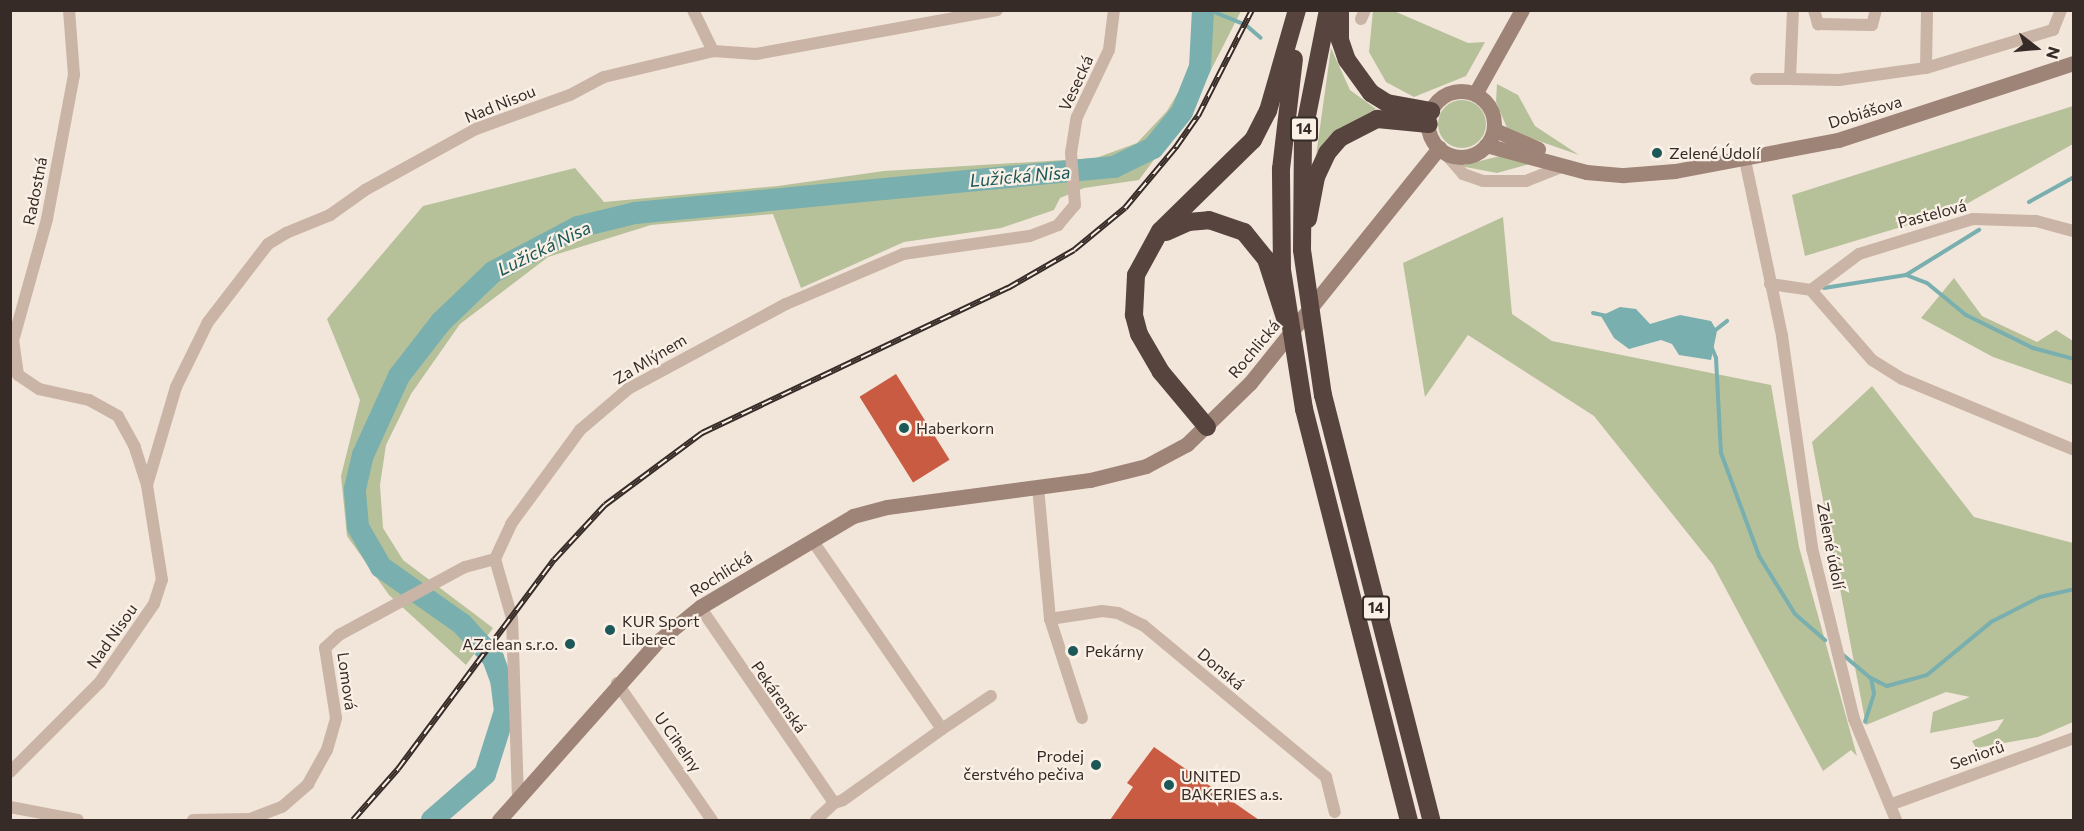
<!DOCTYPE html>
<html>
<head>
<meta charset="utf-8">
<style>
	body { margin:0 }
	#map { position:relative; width:2084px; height:831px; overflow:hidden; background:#f2e5da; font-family:Commissioner,sans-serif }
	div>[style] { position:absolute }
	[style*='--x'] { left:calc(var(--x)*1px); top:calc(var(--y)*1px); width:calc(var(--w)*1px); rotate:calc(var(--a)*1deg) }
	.green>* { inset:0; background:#b6c19a }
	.round { border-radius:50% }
	.water>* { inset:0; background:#79afaf }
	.stream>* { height:4px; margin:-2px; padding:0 2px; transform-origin:2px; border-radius:2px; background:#79afaf }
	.river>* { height:22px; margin:-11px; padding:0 11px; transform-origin:11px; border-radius:11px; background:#79afaf }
	.building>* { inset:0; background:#c85b42; transform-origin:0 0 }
	.street>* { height:12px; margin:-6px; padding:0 6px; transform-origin:6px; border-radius:6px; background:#cab4a6 }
	.secondary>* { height:15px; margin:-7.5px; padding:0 7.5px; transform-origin:7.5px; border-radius:7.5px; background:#9e8377 }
	.secondary>.ring { margin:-7.5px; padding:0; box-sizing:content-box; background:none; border:15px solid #9e8377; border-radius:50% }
	.highway>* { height:18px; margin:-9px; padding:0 9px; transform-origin:9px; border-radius:9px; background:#57443e }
	.rail>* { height:6px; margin-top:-3px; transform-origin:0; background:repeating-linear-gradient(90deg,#faf0e6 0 11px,#362b27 0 22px); box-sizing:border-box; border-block:2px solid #362b27 }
	.highway-bridge>* { height:18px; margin:-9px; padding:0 9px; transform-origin:9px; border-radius:9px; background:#57443e }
	.dots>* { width:16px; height:16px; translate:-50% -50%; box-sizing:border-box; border:3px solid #faf0e6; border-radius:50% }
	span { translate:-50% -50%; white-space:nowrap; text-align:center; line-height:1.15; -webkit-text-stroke:4.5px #faf0e6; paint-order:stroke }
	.shield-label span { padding:2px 4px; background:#faf0e6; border:2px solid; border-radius:4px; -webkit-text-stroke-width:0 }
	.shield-label { font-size:15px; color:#362b27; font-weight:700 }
	.street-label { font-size:16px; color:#362b27 }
	.poi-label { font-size:16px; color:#362b27 }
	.left { translate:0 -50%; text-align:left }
	.right { translate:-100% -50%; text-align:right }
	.water-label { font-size:18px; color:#1c5858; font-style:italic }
	.frame { position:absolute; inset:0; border:12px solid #362b27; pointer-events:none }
	.north { position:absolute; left:2006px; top:18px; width:60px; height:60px; -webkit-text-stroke:4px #faf0e6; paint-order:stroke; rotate:106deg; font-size:16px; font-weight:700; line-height:24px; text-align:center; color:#362b27 }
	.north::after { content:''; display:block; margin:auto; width:21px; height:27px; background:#362b27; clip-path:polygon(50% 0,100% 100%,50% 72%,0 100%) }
</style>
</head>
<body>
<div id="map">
	<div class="green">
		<i style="clip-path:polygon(1373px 10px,1394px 11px,1468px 43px,1485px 42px,1466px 76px,1414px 97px,1386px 82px,1369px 52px)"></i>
		<i style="clip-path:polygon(1192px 11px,1241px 11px,1190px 111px,1139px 180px,1084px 188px,1060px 198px,1054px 210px,1001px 228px,904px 242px,801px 288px,773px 214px,651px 225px,548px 257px,460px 324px,411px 394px,386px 445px,380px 485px,383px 528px,403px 560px,493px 628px,466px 665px,389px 595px,347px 536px,341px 476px,360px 400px,327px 319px,423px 206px,575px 168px,604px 202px,778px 186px,884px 171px,1096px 158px,1137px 143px,1167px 111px,1191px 71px)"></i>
		<i style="clip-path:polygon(1331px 48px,1350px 90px,1376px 109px,1335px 131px,1316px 156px)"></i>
		<i style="clip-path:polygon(1497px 84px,1518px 95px,1535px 126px,1579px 155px,1508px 130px,1496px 102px)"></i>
		<i class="round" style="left:1438px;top:100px;width:48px;height:48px"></i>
		<i style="clip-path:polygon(2073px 106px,2073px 144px,1954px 211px,1805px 256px,1792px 195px)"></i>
		<i style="clip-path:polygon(1504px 155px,1533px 163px,1497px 173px,1460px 166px)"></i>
		<i style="clip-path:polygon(1503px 217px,1512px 314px,1552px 341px,1771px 385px,1799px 547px,1857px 756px,1851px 750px,1823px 771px,1713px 565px,1594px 416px,1468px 335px,1425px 397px,1403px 263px)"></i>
		<i style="clip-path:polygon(1954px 278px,1982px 316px,2037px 342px,2056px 330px,2073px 341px,2073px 385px,1993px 357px,1921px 318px)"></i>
		<i style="clip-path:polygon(1872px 386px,1974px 517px,2073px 543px,2073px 722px,2038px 737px,1976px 748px,1972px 741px,1997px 730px,2004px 719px,1930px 733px,1933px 712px,1970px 697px,1946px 692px,1866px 725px,1812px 442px)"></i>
	</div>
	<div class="water">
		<i style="clip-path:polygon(1620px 307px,1636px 309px,1650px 324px,1680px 315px,1711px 321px,1717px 331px,1711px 360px,1679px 355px,1672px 344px,1661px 340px,1629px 349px,1614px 338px,1601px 316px)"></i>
	</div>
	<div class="stream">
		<i style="--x:1209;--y:10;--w:37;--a:22"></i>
		<i style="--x:1247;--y:26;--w:18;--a:41"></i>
		<i style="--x:2029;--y:202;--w:51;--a:-29.1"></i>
		<i style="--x:1906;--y:275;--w:86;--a:-31.7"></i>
		<i style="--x:1824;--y:288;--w:83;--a:-9"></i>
		<i style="--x:1906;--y:275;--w:22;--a:21"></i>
		<i style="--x:1927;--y:283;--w:50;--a:39.4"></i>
		<i style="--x:1966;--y:315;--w:75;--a:26.2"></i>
		<i style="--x:2033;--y:348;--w:42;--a:15"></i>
		<i style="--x:1593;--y:313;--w:14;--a:12"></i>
		<i style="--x:1713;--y:332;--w:18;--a:-38"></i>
		<i style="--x:1711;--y:346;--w:13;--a:67"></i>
		<i style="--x:1716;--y:358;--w:95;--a:87"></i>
		<i style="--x:1721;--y:453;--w:110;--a:69.7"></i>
		<i style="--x:1759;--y:556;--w:68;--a:58.2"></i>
		<i style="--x:1795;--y:614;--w:40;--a:41"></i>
		<i style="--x:1842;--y:654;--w:38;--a:40"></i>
		<i style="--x:1871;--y:678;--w:16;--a:79"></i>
		<i style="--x:1874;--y:694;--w:29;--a:108"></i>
		<i style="--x:1871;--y:678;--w:18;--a:27"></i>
		<i style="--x:1887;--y:686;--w:41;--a:-15.4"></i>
		<i style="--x:1927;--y:675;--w:83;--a:-39.6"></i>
		<i style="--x:1991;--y:622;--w:55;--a:-27"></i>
		<i style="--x:2040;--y:597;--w:35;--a:-13"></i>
	</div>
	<div class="river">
		<i style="--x:432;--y:820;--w:70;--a:-41"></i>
		<i style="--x:485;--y:774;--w:66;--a:-72.4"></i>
		<i style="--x:505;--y:711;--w:31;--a:-97"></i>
		<i style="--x:501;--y:680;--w:23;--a:-110"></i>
		<i style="--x:493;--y:658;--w:46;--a:-132.4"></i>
		<i style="--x:462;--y:624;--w:99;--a:-144.9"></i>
		<i style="--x:381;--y:567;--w:46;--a:-119.9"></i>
		<i style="--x:358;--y:527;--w:38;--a:-95"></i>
		<i style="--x:355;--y:489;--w:35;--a:-77"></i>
		<i style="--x:363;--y:455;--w:87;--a:-65.5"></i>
		<i style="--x:399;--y:376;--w:68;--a:-52.1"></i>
		<i style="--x:441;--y:322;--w:72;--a:-43.9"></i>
		<i style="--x:493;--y:272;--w:96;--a:-27.9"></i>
		<i style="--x:578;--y:227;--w:59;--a:-13.8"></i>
		<i style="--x:635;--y:213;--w:481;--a:-5.5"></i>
		<i style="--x:1114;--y:167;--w:43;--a:-26"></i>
		<i style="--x:1153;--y:148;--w:46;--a:-51.1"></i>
		<i style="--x:1182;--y:112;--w:48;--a:-68.2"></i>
		<i style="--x:1200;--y:67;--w:57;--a:-87"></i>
	</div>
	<div class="building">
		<i style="left:896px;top:374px;width:101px;height:43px;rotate:58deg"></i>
		<i style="clip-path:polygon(1154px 747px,1259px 820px,1110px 820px,1133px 787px,1127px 783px)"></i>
	</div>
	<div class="street">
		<i style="--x:693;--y:10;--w:46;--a:64"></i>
		<i style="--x:1793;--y:10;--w:69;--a:92.5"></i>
		<i style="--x:1790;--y:79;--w:49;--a:1.2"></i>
		<i style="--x:1839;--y:80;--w:88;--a:-7.9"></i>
		<i style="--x:1926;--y:68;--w:133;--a:-16.7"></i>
		<i style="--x:2053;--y:30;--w:22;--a:-68"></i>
		<i style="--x:1814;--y:10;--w:15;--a:74"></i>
		<i style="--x:1818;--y:24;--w:54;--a:1.1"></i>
		<i style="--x:1872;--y:25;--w:16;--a:-75"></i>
		<i style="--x:1361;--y:19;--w:10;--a:-66"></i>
		<i style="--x:1926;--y:68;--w:58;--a:-89"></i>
		<i style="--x:1756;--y:79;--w:34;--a:0"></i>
		<i style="--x:1444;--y:152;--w:29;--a:49"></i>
		<i style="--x:1463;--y:174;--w:21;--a:19"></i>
		<i style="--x:1483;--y:181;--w:43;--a:0"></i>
		<i style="--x:1526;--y:181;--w:41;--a:-21.5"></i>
		<i style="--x:1745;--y:160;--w:180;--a:78.1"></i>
		<i style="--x:1782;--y:336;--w:214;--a:81.9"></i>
		<i style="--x:1812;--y:548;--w:176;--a:76.2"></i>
		<i style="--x:1854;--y:719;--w:109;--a:67.4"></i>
		<i style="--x:1770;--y:284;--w:41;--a:8.3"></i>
		<i style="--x:1811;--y:290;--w:93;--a:48.9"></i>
		<i style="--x:1872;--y:360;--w:36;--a:32"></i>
		<i style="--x:1903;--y:379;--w:185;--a:22.5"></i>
		<i style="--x:1811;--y:290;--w:60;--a:-36.9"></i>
		<i style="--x:1859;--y:254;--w:119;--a:-17.1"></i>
		<i style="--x:1973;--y:219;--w:63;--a:1.8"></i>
		<i style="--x:2036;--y:221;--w:39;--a:15"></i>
		<i style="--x:18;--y:375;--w:34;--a:-98"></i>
		<i style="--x:13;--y:341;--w:127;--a:-74.4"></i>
		<i style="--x:47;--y:219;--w:147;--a:-79.4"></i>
		<i style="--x:74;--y:75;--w:65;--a:-94.4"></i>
		<i style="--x:147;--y:485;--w:102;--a:-73.5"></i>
		<i style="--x:176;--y:387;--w:72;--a:-63.8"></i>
		<i style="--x:208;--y:322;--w:98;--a:-52.4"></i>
		<i style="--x:268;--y:244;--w:21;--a:-31"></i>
		<i style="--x:286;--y:233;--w:48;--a:-22.2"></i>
		<i style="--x:330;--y:215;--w:43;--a:-35.5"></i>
		<i style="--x:365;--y:190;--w:127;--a:-28.8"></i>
		<i style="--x:476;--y:129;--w:100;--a:-19.9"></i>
		<i style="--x:570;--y:95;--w:38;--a:-28"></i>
		<i style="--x:604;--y:77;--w:112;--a:-13.4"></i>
		<i style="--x:713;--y:51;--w:43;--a:4"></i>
		<i style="--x:756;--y:54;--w:245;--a:-10.3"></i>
		<i style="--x:1038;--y:487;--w:133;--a:84.8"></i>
		<i style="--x:1050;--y:619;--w:104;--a:72.1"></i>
		<i style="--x:700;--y:607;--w:237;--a:55.6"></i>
		<i style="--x:834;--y:803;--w:9;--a:-18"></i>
		<i style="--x:843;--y:800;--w:122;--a:-35.6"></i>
		<i style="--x:942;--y:729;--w:229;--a:-124.5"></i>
		<i style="--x:1050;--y:619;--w:53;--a:-8.7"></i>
		<i style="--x:1102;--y:611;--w:16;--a:7"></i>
		<i style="--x:1118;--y:613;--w:28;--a:26"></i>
		<i style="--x:1143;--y:625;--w:238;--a:39.7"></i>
		<i style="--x:1326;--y:777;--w:36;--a:76"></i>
		<i style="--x:617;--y:683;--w:167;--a:55.3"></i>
		<i style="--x:942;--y:729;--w:59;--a:-34"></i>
		<i style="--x:10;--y:772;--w:127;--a:-45"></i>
		<i style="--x:100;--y:682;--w:95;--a:-55.3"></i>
		<i style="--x:154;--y:604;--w:25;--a:-72"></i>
		<i style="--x:162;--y:580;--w:96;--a:-99"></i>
		<i style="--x:147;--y:485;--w:40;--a:-108"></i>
		<i style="--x:135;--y:447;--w:35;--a:-119"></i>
		<i style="--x:118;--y:416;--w:33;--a:-151"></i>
		<i style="--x:89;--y:400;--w:51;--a:-167.6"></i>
		<i style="--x:39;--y:389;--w:25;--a:-146"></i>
		<i style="--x:518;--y:798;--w:180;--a:-91.9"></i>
		<i style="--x:512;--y:618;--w:61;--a:-106.1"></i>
		<i style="--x:495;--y:559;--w:38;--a:-65"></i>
		<i style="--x:511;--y:524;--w:117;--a:-53.7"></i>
		<i style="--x:580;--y:430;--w:63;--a:-40.5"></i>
		<i style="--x:628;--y:389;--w:179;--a:-28.3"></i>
		<i style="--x:786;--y:304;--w:127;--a:-23.1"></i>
		<i style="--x:903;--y:254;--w:128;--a:-8.1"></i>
		<i style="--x:1030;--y:236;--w:30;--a:-21"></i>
		<i style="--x:1058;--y:225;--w:26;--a:-50"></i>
		<i style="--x:1075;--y:205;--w:52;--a:-94.4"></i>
		<i style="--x:1071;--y:153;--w:36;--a:-81"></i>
		<i style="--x:1077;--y:117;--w:74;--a:-64.5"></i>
		<i style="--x:1109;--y:50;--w:40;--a:-82.9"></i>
		<i style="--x:1892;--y:804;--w:194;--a:-19.9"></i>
		<i style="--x:10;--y:807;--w:69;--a:10.8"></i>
		<i style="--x:193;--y:820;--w:57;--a:-1"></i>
		<i style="--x:250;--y:819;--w:34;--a:-21"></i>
		<i style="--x:282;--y:807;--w:35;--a:-41"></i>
		<i style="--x:308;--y:784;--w:39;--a:-61"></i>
		<i style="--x:327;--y:750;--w:33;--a:-74"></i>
		<i style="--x:336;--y:718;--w:71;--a:-98.9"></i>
		<i style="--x:325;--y:648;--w:19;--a:-43"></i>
		<i style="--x:339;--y:635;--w:143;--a:-28.4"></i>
		<i style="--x:465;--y:567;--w:31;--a:-15"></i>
		<i style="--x:816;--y:820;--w:25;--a:-43"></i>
	</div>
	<div class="secondary">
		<i class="ring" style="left:1428px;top:91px;width:51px;height:51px"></i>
		<i style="--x:1475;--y:94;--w:96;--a:-60.8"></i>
		<i style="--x:1495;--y:130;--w:47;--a:23.8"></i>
		<i style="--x:1486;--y:145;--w:104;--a:15.1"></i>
		<i style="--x:1586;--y:172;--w:38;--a:5"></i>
		<i style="--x:1624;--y:175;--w:51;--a:-4.5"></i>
		<i style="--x:1675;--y:171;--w:166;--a:-10.8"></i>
		<i style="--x:1838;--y:140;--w:248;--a:-18.1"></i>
		<i style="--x:499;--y:820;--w:239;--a:-48.4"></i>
		<i style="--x:658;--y:641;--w:54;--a:-39"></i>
		<i style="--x:700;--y:607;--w:178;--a:-30.7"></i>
		<i style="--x:853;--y:516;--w:35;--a:-15"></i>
		<i style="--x:887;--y:507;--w:205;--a:-7.6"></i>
		<i style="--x:1090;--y:480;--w:58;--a:-14"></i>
		<i style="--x:1146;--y:466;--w:47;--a:-28.2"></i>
		<i style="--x:1187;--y:444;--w:88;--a:-44.1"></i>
		<i style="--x:1250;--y:383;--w:302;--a:-51.2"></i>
	</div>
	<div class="highway">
		<i style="--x:1340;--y:10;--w:30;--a:90"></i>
		<i style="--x:1340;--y:40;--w:21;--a:71"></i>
		<i style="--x:1347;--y:60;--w:41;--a:54"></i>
		<i style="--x:1371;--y:93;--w:19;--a:32"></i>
		<i style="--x:1387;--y:103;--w:45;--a:10.3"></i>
		<i style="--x:1308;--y:219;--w:43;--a:-79.2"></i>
		<i style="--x:1316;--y:177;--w:26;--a:-65"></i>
		<i style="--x:1327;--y:153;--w:20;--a:-49"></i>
		<i style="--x:1340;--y:138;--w:42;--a:-27.2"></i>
		<i style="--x:1377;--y:119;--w:52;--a:5.5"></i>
		<i style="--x:1166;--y:232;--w:24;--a:-24"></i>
		<i style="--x:1188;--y:222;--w:21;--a:-5"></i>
		<i style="--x:1209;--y:220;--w:37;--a:19"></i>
		<i style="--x:1244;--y:232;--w:35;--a:51"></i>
		<i style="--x:1266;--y:259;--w:62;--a:72.1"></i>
		<i style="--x:1302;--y:250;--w:114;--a:-89.5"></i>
		<i style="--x:1303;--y:136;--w:128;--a:-78.8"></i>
		<i style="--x:1282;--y:270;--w:101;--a:-90.6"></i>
		<i style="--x:1281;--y:169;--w:111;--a:-83.3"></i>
		<i style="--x:1323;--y:395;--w:439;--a:75.7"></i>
		<i style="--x:1304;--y:409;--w:424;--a:75.7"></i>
		<i style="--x:1207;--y:427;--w:72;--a:-129.9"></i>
		<i style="--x:1161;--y:372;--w:44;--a:-120.1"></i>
		<i style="--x:1139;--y:334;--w:20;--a:-105"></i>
		<i style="--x:1134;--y:315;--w:40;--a:-87.1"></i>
		<i style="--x:1136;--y:275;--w:50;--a:-61.4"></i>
		<i style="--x:1160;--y:231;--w:130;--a:-44.4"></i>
		<i style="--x:1253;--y:140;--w:33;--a:-63"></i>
		<i style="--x:1268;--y:111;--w:105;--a:-74"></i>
	</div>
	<div class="rail">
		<i style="--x:353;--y:820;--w:68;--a:-48.6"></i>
		<i style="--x:398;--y:769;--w:261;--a:-53.3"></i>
		<i style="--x:554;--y:560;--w:75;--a:-47.2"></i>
		<i style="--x:605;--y:505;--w:121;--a:-36.6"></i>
		<i style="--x:702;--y:433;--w:339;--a:-25.4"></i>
		<i style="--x:1008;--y:288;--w:76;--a:-29.9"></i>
		<i style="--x:1074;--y:250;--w:66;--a:-39.5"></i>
		<i style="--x:1125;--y:208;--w:80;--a:-50.1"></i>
		<i style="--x:1176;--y:147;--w:38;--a:-55"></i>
		<i style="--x:1198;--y:116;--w:119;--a:-63"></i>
	</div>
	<div class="highway-bridge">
		<i style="--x:1302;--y:250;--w:147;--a:81.8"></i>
		<i style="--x:1282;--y:270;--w:141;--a:81"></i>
	</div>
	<div class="dots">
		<i style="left:1657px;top:153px;background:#1c5858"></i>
		<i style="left:904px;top:428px;background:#1c5858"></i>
		<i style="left:610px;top:630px;background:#1c5858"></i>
		<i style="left:570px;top:644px;background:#1c5858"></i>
		<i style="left:1073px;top:651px;background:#1c5858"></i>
		<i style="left:1096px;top:765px;background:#1c5858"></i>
		<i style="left:1169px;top:785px;background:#1c5858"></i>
	</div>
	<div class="shield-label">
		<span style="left:1304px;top:129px">14</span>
		<span style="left:1376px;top:608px">14</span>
	</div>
	<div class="street-label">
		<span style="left:1076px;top:83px;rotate:-65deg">Vesecká</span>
		<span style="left:500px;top:104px;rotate:-22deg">Nad Nisou</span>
		<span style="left:1865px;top:112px;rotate:-17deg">Dobiášova</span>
		<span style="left:35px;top:191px;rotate:-79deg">Radostná</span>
		<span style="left:1932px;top:214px;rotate:-15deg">Pastelová</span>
		<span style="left:1254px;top:349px;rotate:-50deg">Rochlická</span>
		<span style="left:650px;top:359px;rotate:-31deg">Za Mlýnem</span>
		<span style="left:1831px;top:546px;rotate:79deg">Zelené údolí</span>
		<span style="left:721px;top:574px;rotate:-32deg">Rochlická</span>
		<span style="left:112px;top:636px;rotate:-55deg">Nad Nisou</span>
		<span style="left:1221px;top:669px;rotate:40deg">Donská</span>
		<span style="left:347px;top:681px;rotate:82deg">Lomová</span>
		<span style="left:779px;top:697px;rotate:55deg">Pekárenská</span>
		<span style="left:678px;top:742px;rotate:55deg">U Cihelny</span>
		<span style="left:1977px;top:755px;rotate:-20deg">Seniorů</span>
	</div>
	<div class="poi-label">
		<span class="left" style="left:1669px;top:153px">Zelené Údolí</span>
		<span class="left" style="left:916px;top:428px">Haberkorn</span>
		<span class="left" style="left:622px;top:630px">KUR Sport<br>Liberec</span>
		<span class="right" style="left:558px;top:644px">AZclean s.r.o.</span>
		<span class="left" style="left:1085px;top:651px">Pekárny</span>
		<span class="right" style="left:1084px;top:765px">Prodej<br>čerstvého pečiva</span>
		<span class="left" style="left:1181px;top:785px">UNITED<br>BAKERIES a.s.</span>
	</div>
	<div class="water-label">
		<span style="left:1020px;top:176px;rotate:-5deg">Lužická Nisa</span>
		<span style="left:544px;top:248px;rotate:-26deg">Lužická Nisa</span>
	</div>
	<div class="frame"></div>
	<div class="north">N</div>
</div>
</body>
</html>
